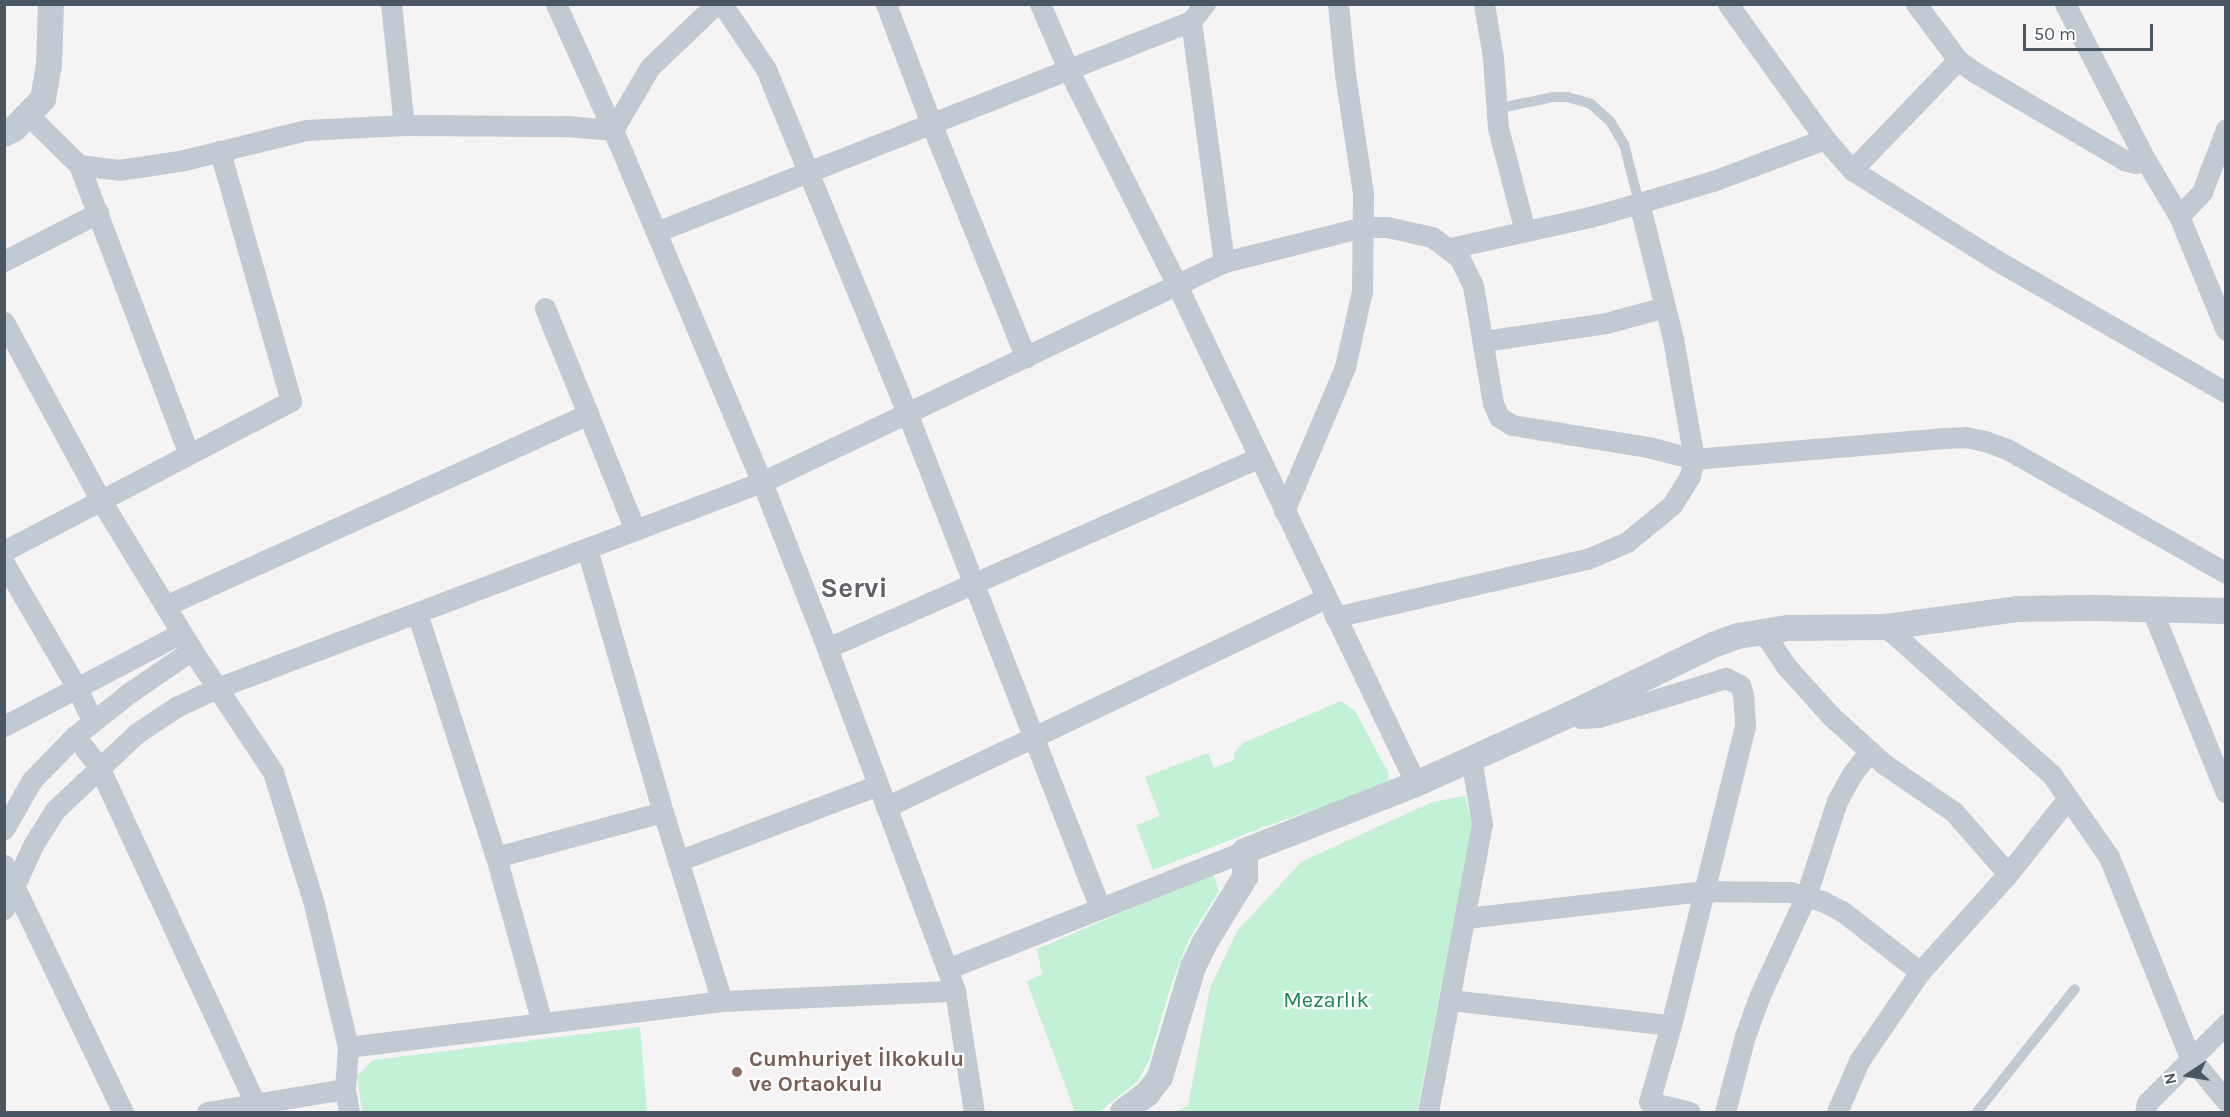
<!DOCTYPE html>
<html>
<head>
<meta charset="utf-8">
<style>
	body { margin:0 }
	#map { position:relative; width:2230px; height:1117px; overflow:hidden; background:#f5f3f3; font-family:Karla,sans-serif }
	div>[style] { position:absolute }
	[style*='--x'] { left:calc(var(--x)*1px); top:calc(var(--y)*1px); width:calc(var(--w)*1px); rotate:calc(var(--a)*1deg) }
	.green>* { inset:0; background:#c3f1d5 }
	.service>* { height:10px; margin:-5px; padding:0 5px; transform-origin:5px; border-radius:5px; background:#c1cad2 }
	.minor>* { height:21px; margin:-10.5px; padding:0 10.5px; transform-origin:10.5px; border-radius:10.5px; background:#c1cad2 }
	.tertiary>* { height:26px; margin:-13px; padding:0 13px; transform-origin:13px; border-radius:13px; background:#c1cad2 }
	.dots>* { width:16px; height:16px; translate:-50% -50%; box-sizing:border-box; border:3px solid #fff; border-radius:50% }
	span { translate:-50% -50%; white-space:nowrap; text-align:center; line-height:1.15; -webkit-text-stroke:4.5px #fff; paint-order:stroke }
	.park-label { font-size:22px; color:#17864f }
	.education-label { font-size:22px; color:#785e54; font-weight:700 }
	.left { translate:0 -50%; text-align:left }
	.district-label { font-size:28px; color:#5f6368; font-weight:700 }
	.frame { position:absolute; inset:0; border:6px solid #4a5661; pointer-events:none }
	.north { position:absolute; left:2158px; top:1045px; width:60px; height:60px; -webkit-text-stroke:4px #fff; paint-order:stroke; rotate:258deg; font-size:16px; font-weight:700; line-height:24px; text-align:center; color:#4a5661 }
	.north::after { content:''; display:block; margin:auto; width:21px; height:27px; background:#4a5661; clip-path:polygon(50% 0,100% 100%,50% 72%,0 100%) }
	.scale { position:absolute; left:2023px; top:24px; width:130px; height:27px; box-sizing:border-box; border:3px solid #4a5661; border-top:0; padding-left:8px; font-size:18px; line-height:21px; white-space:nowrap; color:#4a5661; -webkit-text-stroke:4px #fff; paint-order:stroke }
</style>
</head>
<body>
<div id="map">
	<div class="green">
		<i style="clip-path:polygon(1341px 701px,1355px 711px,1389px 774px,1385px 785px,1261px 828px,1153px 870px,1136px 825px,1160px 816px,1145px 777px,1208px 753px,1214px 768px,1234px 760px,1234px 754px,1243px 743px)"></i>
		<i style="clip-path:polygon(1465px 796px,1472px 824px,1417px 1112px,1174px 1112px,1188px 1106px,1210px 988px,1237px 931px,1301px 862px,1432px 802px)"></i>
		<i style="clip-path:polygon(1213px 873px,1219px 891px,1189px 939px,1172px 982px,1149px 1060px,1138px 1081px,1099px 1112px,1075px 1112px,1027px 982px,1042px 974px,1037px 949px)"></i>
		<i style="clip-path:polygon(640px 1027px,647px 1112px,362px 1112px,357px 1076px,373px 1060px)"></i>
	</div>
	<div class="service">
		<i style="--x:1496;--y:109;--w:58;--a:-11.9"></i>
		<i style="--x:1553;--y:97;--w:14;--a:0"></i>
		<i style="--x:1567;--y:97;--w:25;--a:16"></i>
		<i style="--x:1591;--y:104;--w:25;--a:42"></i>
		<i style="--x:1610;--y:121;--w:27;--a:59"></i>
		<i style="--x:1624;--y:144;--w:61;--a:75.7"></i>
		<i style="--x:1977;--y:1112;--w:157;--a:-51.5"></i>
	</div>
	<div class="minor">
		<i style="--x:391;--y:4;--w:122;--a:83.9"></i>
		<i style="--x:556;--y:4;--w:138;--a:65.7"></i>
		<i style="--x:613;--y:130;--w:382;--a:67.1"></i>
		<i style="--x:762;--y:482;--w:178;--a:68.6"></i>
		<i style="--x:827;--y:648;--w:366;--a:69.5"></i>
		<i style="--x:955;--y:991;--w:122;--a:81.1"></i>
		<i style="--x:722;--y:4;--w:78;--a:55.9"></i>
		<i style="--x:766;--y:69;--w:374;--a:67.7"></i>
		<i style="--x:908;--y:415;--w:529;--a:68.72"></i>
		<i style="--x:886;--y:4;--w:127;--a:69.3"></i>
		<i style="--x:931;--y:123;--w:253;--a:68"></i>
		<i style="--x:1040;--y:4;--w:71;--a:66.7"></i>
		<i style="--x:1068;--y:69;--w:240;--a:63.2"></i>
		<i style="--x:1176;--y:283;--w:556;--a:64.4"></i>
		<i style="--x:1484;--y:4;--w:54;--a:80.4"></i>
		<i style="--x:1493;--y:57;--w:71;--a:86"></i>
		<i style="--x:1498;--y:128;--w:106;--a:75.3"></i>
		<i style="--x:1728;--y:4;--w:166;--a:54.3"></i>
		<i style="--x:1825;--y:139;--w:41;--a:48.9"></i>
		<i style="--x:1852;--y:170;--w:170;--a:32"></i>
		<i style="--x:1996;--y:260;--w:265;--a:29.9"></i>
		<i style="--x:1916;--y:4;--w:70;--a:53.1"></i>
		<i style="--x:1958;--y:60;--w:22;--a:36"></i>
		<i style="--x:1976;--y:73;--w:172;--a:30.4"></i>
		<i style="--x:2124;--y:160;--w:11;--a:15"></i>
		<i style="--x:2135;--y:163;--w:11;--a:-10"></i>
		<i style="--x:2065;--y:4;--w:177;--a:62.7"></i>
		<i style="--x:2146;--y:161;--w:64;--a:59"></i>
		<i style="--x:2179;--y:216;--w:123;--a:67.6"></i>
		<i style="--x:1191;--y:21;--w:243;--a:82.2"></i>
		<i style="--x:28;--y:115;--w:71;--a:44.4"></i>
		<i style="--x:79;--y:165;--w:40;--a:7.1"></i>
		<i style="--x:119;--y:170;--w:66;--a:-8.7"></i>
		<i style="--x:184;--y:160;--w:126;--a:-13.8"></i>
		<i style="--x:306;--y:130;--w:98;--a:-2.9"></i>
		<i style="--x:404;--y:125;--w:162;--a:0.4"></i>
		<i style="--x:566;--y:126;--w:47;--a:4.9"></i>
		<i style="--x:613;--y:130;--w:73;--a:-59.6"></i>
		<i style="--x:650;--y:67;--w:91;--a:-43.7"></i>
		<i style="--x:79;--y:165;--w:309;--a:69.2"></i>
		<i style="--x:1852;--y:170;--w:153;--a:-46.1"></i>
		<i style="--x:2179;--y:216;--w:33;--a:-46"></i>
		<i style="--x:2202;--y:192;--w:67;--a:-69.1"></i>
		<i style="--x:656;--y:232;--w:575;--a:-21.52"></i>
		<i style="--x:1191;--y:21;--w:22;--a:-51"></i>
		<i style="--x:1450;--y:248;--w:143;--a:-12.5"></i>
		<i style="--x:1590;--y:217;--w:51;--a:-15.9"></i>
		<i style="--x:1639;--y:203;--w:77;--a:-16.6"></i>
		<i style="--x:1713;--y:181;--w:120;--a:-20.6"></i>
		<i style="--x:4;--y:261;--w:106;--a:-27.1"></i>
		<i style="--x:545;--y:308;--w:240;--a:67.9"></i>
		<i style="--x:4;--y:322;--w:201;--a:61.5"></i>
		<i style="--x:100;--y:499;--w:177;--a:58.6"></i>
		<i style="--x:192;--y:650;--w:146;--a:56.4"></i>
		<i style="--x:273;--y:772;--w:138;--a:72.7"></i>
		<i style="--x:314;--y:904;--w:147;--a:76.6"></i>
		<i style="--x:348;--y:1047;--w:42;--a:94.1"></i>
		<i style="--x:345;--y:1089;--w:23;--a:80"></i>
		<i style="--x:1484;--y:341;--w:123;--a:-8.4"></i>
		<i style="--x:1606;--y:323;--w:61;--a:-15.2"></i>
		<i style="--x:1284;--y:511;--w:156;--a:-67"></i>
		<i style="--x:1345;--y:367;--w:78;--a:-77.4"></i>
		<i style="--x:1362;--y:291;--w:98;--a:-89.4"></i>
		<i style="--x:1363;--y:193;--w:120;--a:-98.6"></i>
		<i style="--x:1345;--y:74;--w:70;--a:-95.7"></i>
		<i style="--x:587;--y:549;--w:274;--a:73.9"></i>
		<i style="--x:663;--y:812;--w:198;--a:72.7"></i>
		<i style="--x:4;--y:551;--w:324;--a:-27.6"></i>
		<i style="--x:291;--y:401;--w:260;--a:-105.9"></i>
		<i style="--x:4;--y:563;--w:145;--a:59.7"></i>
		<i style="--x:77;--y:688;--w:35;--a:65"></i>
		<i style="--x:165;--y:606;--w:465;--a:-24.4"></i>
		<i style="--x:2152;--y:610;--w:197;--a:68"></i>
		<i style="--x:417;--y:613;--w:256;--a:72.1"></i>
		<i style="--x:496;--y:857;--w:172;--a:74.5"></i>
		<i style="--x:1335;--y:617;--w:259;--a:-13"></i>
		<i style="--x:1587;--y:559;--w:43;--a:-23"></i>
		<i style="--x:1627;--y:542;--w:58;--a:-39.4"></i>
		<i style="--x:1672;--y:505;--w:34;--a:-58"></i>
		<i style="--x:1690;--y:476;--w:17;--a:-77"></i>
		<i style="--x:1694;--y:459;--w:122;--a:-99.9"></i>
		<i style="--x:1673;--y:339;--w:140;--a:-104"></i>
		<i style="--x:1886;--y:627;--w:222;--a:41.7"></i>
		<i style="--x:2052;--y:775;--w:100;--a:55.2"></i>
		<i style="--x:2109;--y:857;--w:216;--a:68"></i>
		<i style="--x:2190;--y:1057;--w:57;--a:50.7"></i>
		<i style="--x:1762;--y:630;--w:43;--a:56.3"></i>
		<i style="--x:1786;--y:666;--w:67;--a:48"></i>
		<i style="--x:1831;--y:716;--w:72;--a:42.2"></i>
		<i style="--x:1884;--y:764;--w:85;--a:34.4"></i>
		<i style="--x:1954;--y:812;--w:82;--a:48.9"></i>
		<i style="--x:827;--y:648;--w:471;--a:-23.8"></i>
		<i style="--x:1573;--y:713;--w:9;--a:32"></i>
		<i style="--x:1581;--y:718;--w:18;--a:-3"></i>
		<i style="--x:1599;--y:717;--w:133;--a:-17.1"></i>
		<i style="--x:1726;--y:678;--w:16;--a:27"></i>
		<i style="--x:1740;--y:685;--w:9;--a:72"></i>
		<i style="--x:1743;--y:694;--w:32;--a:86"></i>
		<i style="--x:1745;--y:726;--w:308;--a:103.9"></i>
		<i style="--x:1671;--y:1025;--w:80;--a:105.9"></i>
		<i style="--x:1649;--y:1102;--w:42;--a:13.7"></i>
		<i style="--x:4;--y:726;--w:200;--a:-27.7"></i>
		<i style="--x:75;--y:736;--w:39;--a:52"></i>
		<i style="--x:99;--y:767;--w:373;--a:65.1"></i>
		<i style="--x:886;--y:807;--w:487;--a:-25.4"></i>
		<i style="--x:4;--y:829;--w:56;--a:-60.3"></i>
		<i style="--x:32;--y:780;--w:62;--a:-45.7"></i>
		<i style="--x:75;--y:736;--w:69;--a:-38.5"></i>
		<i style="--x:129;--y:693;--w:76;--a:-34.3"></i>
		<i style="--x:496;--y:857;--w:173;--a:-15.1"></i>
		<i style="--x:678;--y:861;--w:214;--a:-20.8"></i>
		<i style="--x:4;--y:865;--w:274;--a:64.3"></i>
		<i style="--x:4;--y:909;--w:70;--a:-65.6"></i>
		<i style="--x:33;--y:845;--w:41;--a:-57.8"></i>
		<i style="--x:55;--y:810;--w:112;--a:-43.2"></i>
		<i style="--x:137;--y:733;--w:47;--a:-33.7"></i>
		<i style="--x:176;--y:707;--w:45;--a:-24.9"></i>
		<i style="--x:217;--y:688;--w:583;--a:-20.71"></i>
		<i style="--x:762;--y:482;--w:512;--a:-25.46"></i>
		<i style="--x:1224;--y:262;--w:143;--a:-14.1"></i>
		<i style="--x:1363;--y:227;--w:24;--a:0"></i>
		<i style="--x:1387;--y:227;--w:46;--a:12.5"></i>
		<i style="--x:1432;--y:237;--w:34;--a:37"></i>
		<i style="--x:1459;--y:257;--w:32;--a:64"></i>
		<i style="--x:1473;--y:286;--w:119;--a:80.3"></i>
		<i style="--x:1493;--y:403;--w:15;--a:67"></i>
		<i style="--x:1499;--y:417;--w:15;--a:32"></i>
		<i style="--x:1512;--y:425;--w:138;--a:9.2"></i>
		<i style="--x:1648;--y:447;--w:48;--a:14.6"></i>
		<i style="--x:1694;--y:459;--w:249;--a:-4.8"></i>
		<i style="--x:1942;--y:438;--w:24;--a:-2"></i>
		<i style="--x:1966;--y:437;--w:19;--a:12"></i>
		<i style="--x:1985;--y:441;--w:23;--a:20"></i>
		<i style="--x:2007;--y:449;--w:252;--a:29.5"></i>
		<i style="--x:1466;--y:918;--w:238;--a:-6.5"></i>
		<i style="--x:1702;--y:891;--w:88;--a:0.7"></i>
		<i style="--x:1790;--y:892;--w:35;--a:16"></i>
		<i style="--x:1824;--y:902;--w:20;--a:27"></i>
		<i style="--x:1842;--y:911;--w:99;--a:38"></i>
		<i style="--x:947;--y:969;--w:321;--a:-21.6"></i>
		<i style="--x:1450;--y:1000;--w:222;--a:6.5"></i>
		<i style="--x:348;--y:1047;--w:377;--a:-7"></i>
		<i style="--x:722;--y:1001;--w:233;--a:-2.5"></i>
		<i style="--x:207;--y:1112;--w:140;--a:-9.5"></i>
		<i style="--x:1428;--y:1112;--w:293;--a:-79.4"></i>
		<i style="--x:1482;--y:824;--w:67;--a:-99.5"></i>
		<i style="--x:1725;--y:1112;--w:79;--a:-75.3"></i>
		<i style="--x:1745;--y:1036;--w:44;--a:-69.9"></i>
		<i style="--x:1760;--y:995;--w:109;--a:-65.1"></i>
		<i style="--x:1806;--y:896;--w:100;--a:-71.9"></i>
		<i style="--x:1837;--y:801;--w:31;--a:-61"></i>
		<i style="--x:1852;--y:774;--w:29;--a:-52"></i>
		<i style="--x:1837;--y:1112;--w:56;--a:-66.7"></i>
		<i style="--x:1859;--y:1061;--w:108;--a:-55.6"></i>
		<i style="--x:1920;--y:972;--w:132;--a:-48.1"></i>
		<i style="--x:2008;--y:874;--w:97;--a:-51.7"></i>
		<i style="--x:2145;--y:1112;--w:9;--a:-77"></i>
		<i style="--x:2147;--y:1103;--w:112;--a:-45"></i>
	</div>
	<div class="tertiary">
		<i style="--x:4;--y:134;--w:11;--a:-27"></i>
		<i style="--x:14;--y:129;--w:42;--a:-46"></i>
		<i style="--x:43;--y:99;--w:34;--a:-80"></i>
		<i style="--x:49;--y:66;--w:62;--a:-88.2"></i>
		<i style="--x:1123;--y:1112;--w:31;--a:-37"></i>
		<i style="--x:1148;--y:1093;--w:20;--a:-53"></i>
		<i style="--x:1160;--y:1077;--w:115;--a:-73.3"></i>
		<i style="--x:1193;--y:967;--w:25;--a:-64"></i>
		<i style="--x:1204;--y:944;--w:79;--a:-58.5"></i>
		<i style="--x:1245;--y:877;--w:26;--a:-90"></i>
		<i style="--x:1245;--y:851;--w:184;--a:-21.4"></i>
		<i style="--x:1416;--y:784;--w:172;--a:-24.3"></i>
		<i style="--x:1573;--y:713;--w:156;--a:-25.9"></i>
		<i style="--x:1713;--y:645;--w:27;--a:-20"></i>
		<i style="--x:1738;--y:636;--w:51;--a:-9.1"></i>
		<i style="--x:1788;--y:628;--w:98;--a:-0.6"></i>
		<i style="--x:1886;--y:627;--w:132;--a:-7.8"></i>
		<i style="--x:2017;--y:609;--w:76;--a:-0.8"></i>
		<i style="--x:2093;--y:608;--w:133;--a:1.3"></i>
	</div>
	<div class="dots">
		<i style="left:737px;top:1072px;background:#8d6e63"></i>
	</div>
	<div class="park-label">
		<span style="left:1326px;top:1001px">Mezarlık</span>
	</div>
	<div class="education-label">
		<span class="left" style="left:749px;top:1072px">Cumhuriyet İlkokulu<br>ve Ortaokulu</span>
	</div>
	<div class="district-label">
		<span style="left:854px;top:588px">Servi</span>
	</div>
	<div class="frame"></div>
	<div class="north">N</div>
	<div class="scale">50 m</div>
</div>
</body>
</html>
